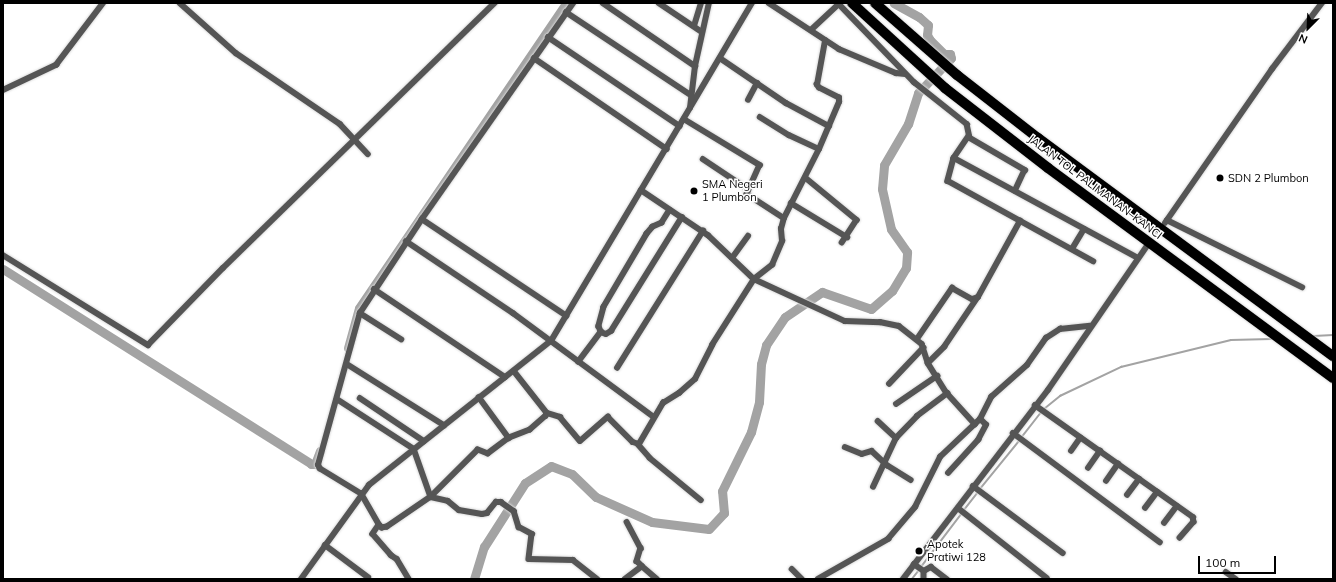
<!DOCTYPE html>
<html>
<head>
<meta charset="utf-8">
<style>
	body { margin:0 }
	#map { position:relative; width:1336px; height:582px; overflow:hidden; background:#fff; font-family:Mulish,sans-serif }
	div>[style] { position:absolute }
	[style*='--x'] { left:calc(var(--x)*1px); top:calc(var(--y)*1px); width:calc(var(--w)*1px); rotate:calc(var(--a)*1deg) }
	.stream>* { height:1.5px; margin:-0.75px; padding:0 0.75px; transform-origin:0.75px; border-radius:0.75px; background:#a3a3a3 }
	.river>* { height:9px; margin:-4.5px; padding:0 4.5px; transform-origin:4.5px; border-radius:4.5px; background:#a3a3a3 }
	.street-tunnel>* { height:5.5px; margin-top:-2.75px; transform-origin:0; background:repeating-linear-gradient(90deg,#d9d9d9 0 5.5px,transparent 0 8.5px) }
	.roads { filter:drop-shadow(0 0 1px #dbdbdb) drop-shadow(0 0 1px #dbdbdb) }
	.street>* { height:5.5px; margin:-2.75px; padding:0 2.75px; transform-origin:2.75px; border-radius:2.75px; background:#555 }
	.highway>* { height:10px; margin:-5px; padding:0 5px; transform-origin:5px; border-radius:5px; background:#000 }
	.dots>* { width:11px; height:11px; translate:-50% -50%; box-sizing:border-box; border:2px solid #fff; border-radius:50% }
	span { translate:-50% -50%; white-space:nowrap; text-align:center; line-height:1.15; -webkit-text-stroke:3px #fff; paint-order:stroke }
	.poi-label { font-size:11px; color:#000 }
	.left { translate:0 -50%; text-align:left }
	.street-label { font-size:11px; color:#000 }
	.frame { position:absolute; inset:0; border:4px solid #000; pointer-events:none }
	.north { position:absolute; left:1288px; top:8px; width:40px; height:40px; -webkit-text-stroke:3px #fff; paint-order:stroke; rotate:204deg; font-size:11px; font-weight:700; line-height:16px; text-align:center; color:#000 }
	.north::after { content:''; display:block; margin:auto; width:14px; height:18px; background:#000; clip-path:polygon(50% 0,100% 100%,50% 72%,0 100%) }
	.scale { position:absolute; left:1198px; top:556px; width:78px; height:18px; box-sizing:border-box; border:2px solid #000; border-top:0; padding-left:5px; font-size:12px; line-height:14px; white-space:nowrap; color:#000; -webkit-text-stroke:3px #fff; paint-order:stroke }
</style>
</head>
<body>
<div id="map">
	<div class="stream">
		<i style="--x:1314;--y:336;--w:19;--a:-3"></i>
		<i style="--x:1044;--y:409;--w:21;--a:-39"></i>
		<i style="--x:1060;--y:396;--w:68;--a:-25.4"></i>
		<i style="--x:1121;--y:367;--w:113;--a:-13.8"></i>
		<i style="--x:1231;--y:340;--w:40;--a:-1.4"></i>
		<i style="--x:1021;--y:438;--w:33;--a:-52"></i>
		<i style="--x:980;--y:489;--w:62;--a:-50.9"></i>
		<i style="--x:964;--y:510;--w:23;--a:-52"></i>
		<i style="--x:921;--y:567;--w:68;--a:-52.8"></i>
		<i style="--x:912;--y:579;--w:11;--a:-52"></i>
	</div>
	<div class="river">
		<i style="--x:3;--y:269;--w:365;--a:32.3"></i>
		<i style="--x:311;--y:464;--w:4;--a:0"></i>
		<i style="--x:315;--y:464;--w:14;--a:-69"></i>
		<i style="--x:348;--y:348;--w:41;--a:-74.6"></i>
		<i style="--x:359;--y:308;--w:369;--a:-55.8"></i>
		<i style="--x:474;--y:579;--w:34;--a:-73"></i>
		<i style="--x:484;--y:547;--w:76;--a:-57.4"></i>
		<i style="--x:525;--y:483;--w:31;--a:-33"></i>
		<i style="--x:551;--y:466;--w:22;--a:21"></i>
		<i style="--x:572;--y:474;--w:33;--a:44"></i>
		<i style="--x:596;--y:497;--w:61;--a:24.1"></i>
		<i style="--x:652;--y:522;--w:57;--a:7"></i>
		<i style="--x:709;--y:529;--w:22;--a:-47"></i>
		<i style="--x:724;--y:513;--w:22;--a:-95"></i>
		<i style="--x:722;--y:491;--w:66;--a:-63.8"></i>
		<i style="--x:751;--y:432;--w:31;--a:-75"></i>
		<i style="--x:759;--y:402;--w:38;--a:-87"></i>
		<i style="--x:761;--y:364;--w:20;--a:-75"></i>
		<i style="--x:766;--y:345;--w:34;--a:-56"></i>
		<i style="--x:785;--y:317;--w:45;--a:-34"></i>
		<i style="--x:822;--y:292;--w:52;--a:19.1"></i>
		<i style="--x:871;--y:309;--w:28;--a:-41"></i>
		<i style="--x:892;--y:291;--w:27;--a:-59"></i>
		<i style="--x:906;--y:268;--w:16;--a:-86"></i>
		<i style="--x:907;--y:252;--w:28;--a:-125"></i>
		<i style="--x:891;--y:229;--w:41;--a:-102.7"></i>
		<i style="--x:882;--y:189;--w:24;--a:-85"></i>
		<i style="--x:884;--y:165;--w:48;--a:-59.7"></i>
		<i style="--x:908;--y:124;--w:33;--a:-72"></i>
		<i style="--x:918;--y:93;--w:48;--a:-46.7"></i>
		<i style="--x:951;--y:58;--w:4;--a:-104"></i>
		<i style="--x:950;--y:54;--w:6;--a:180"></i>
		<i style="--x:944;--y:54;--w:20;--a:-135"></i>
		<i style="--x:930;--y:40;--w:6;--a:-121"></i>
		<i style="--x:927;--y:35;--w:10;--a:-84"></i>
		<i style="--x:928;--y:25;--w:12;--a:-138"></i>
		<i style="--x:919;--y:17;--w:29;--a:-151"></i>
	</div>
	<div class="street-tunnel">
		<i style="--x:1148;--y:244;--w:21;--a:-51"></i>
	</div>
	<div class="roads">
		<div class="street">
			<i style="--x:180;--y:3;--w:75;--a:41.8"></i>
			<i style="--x:236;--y:53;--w:126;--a:34.3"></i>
			<i style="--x:340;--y:124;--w:41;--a:47"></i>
			<i style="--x:603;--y:3;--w:112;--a:34.4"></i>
			<i style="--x:659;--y:3;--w:52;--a:34"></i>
			<i style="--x:769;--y:3;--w:84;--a:33.3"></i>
			<i style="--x:839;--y:49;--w:62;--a:22.8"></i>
			<i style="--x:896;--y:73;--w:9;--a:6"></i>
			<i style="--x:838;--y:3;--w:110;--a:46.1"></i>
			<i style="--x:914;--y:82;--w:68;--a:38.4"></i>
			<i style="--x:967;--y:124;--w:14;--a:78"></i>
			<i style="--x:970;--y:138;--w:64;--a:30.2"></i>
			<i style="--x:1025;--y:170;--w:23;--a:115"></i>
			<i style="--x:566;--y:12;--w:150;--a:33.6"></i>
			<i style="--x:694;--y:26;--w:24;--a:-73"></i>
			<i style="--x:812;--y:29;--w:37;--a:-43"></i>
			<i style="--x:548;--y:37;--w:159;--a:34"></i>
			<i style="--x:534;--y:58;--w:161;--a:34.4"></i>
			<i style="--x:720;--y:58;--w:80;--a:34.3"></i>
			<i style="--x:786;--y:103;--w:49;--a:28.1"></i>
			<i style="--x:3;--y:90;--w:59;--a:-25.3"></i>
			<i style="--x:56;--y:65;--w:78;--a:-52.8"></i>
			<i style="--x:748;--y:100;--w:19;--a:-62"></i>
			<i style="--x:691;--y:106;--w:120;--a:-59.4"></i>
			<i style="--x:760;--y:117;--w:34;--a:32"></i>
			<i style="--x:789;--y:135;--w:33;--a:25"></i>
			<i style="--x:684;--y:119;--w:89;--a:31.2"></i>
			<i style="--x:760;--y:165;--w:32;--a:114"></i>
			<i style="--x:747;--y:194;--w:44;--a:33"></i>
			<i style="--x:969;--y:136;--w:27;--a:124"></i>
			<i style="--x:954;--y:158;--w:209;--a:28.5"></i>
			<i style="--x:954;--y:158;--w:24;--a:105"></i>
			<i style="--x:948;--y:181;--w:166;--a:28.9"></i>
			<i style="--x:703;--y:159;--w:54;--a:33.7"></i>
			<i style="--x:806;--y:178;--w:66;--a:39.5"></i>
			<i style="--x:857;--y:220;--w:27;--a:123"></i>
			<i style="--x:641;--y:190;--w:81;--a:33.9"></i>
			<i style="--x:708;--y:235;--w:64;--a:43.7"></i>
			<i style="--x:754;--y:279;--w:23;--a:-38"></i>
			<i style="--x:772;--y:265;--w:26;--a:-67"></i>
			<i style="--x:782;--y:241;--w:12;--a:-95"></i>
			<i style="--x:781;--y:229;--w:11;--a:-75"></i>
			<i style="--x:784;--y:218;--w:77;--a:-63.1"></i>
			<i style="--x:819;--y:149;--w:51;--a:-66.9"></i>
			<i style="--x:839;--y:102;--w:4;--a:-90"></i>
			<i style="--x:839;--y:98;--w:22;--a:-153"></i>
			<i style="--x:819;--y:88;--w:4;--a:-124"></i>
			<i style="--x:817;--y:85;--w:45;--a:-79.7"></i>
			<i style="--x:791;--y:203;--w:66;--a:31.3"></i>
			<i style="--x:670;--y:210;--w:15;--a:122"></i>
			<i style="--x:662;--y:223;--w:10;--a:156"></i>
			<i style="--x:653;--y:227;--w:9;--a:131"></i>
			<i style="--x:647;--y:234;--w:85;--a:120.5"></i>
			<i style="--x:604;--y:307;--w:20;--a:105"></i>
			<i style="--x:599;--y:326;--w:6;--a:72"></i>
			<i style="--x:601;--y:332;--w:5;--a:22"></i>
			<i style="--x:606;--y:334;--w:6;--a:-31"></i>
			<i style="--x:611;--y:331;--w:134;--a:-58.1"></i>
			<i style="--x:422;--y:219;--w:264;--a:-55"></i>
			<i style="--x:1167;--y:220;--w:151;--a:26.4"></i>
			<i style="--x:1165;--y:223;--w:188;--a:-55.2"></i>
			<i style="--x:1272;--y:69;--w:83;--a:-52.9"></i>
			<i style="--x:406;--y:241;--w:129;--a:33.9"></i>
			<i style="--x:513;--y:313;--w:175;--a:36.4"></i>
			<i style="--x:1072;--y:249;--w:23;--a:-59"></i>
			<i style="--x:3;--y:255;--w:171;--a:31.8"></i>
			<i style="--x:148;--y:345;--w:107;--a:-45.8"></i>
			<i style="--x:223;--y:268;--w:380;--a:-44.3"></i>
			<i style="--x:732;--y:258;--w:27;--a:-54"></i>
			<i style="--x:374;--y:289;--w:158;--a:33.9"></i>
			<i style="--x:360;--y:313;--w:49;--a:32.4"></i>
			<i style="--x:917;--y:339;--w:62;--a:-55.5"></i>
			<i style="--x:952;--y:288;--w:23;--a:29"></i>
			<i style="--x:972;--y:299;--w:6;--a:-18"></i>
			<i style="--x:978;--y:297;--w:87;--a:-61.1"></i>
			<i style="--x:578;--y:362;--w:38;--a:-53"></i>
			<i style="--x:928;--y:363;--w:23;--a:-45"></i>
			<i style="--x:944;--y:347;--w:59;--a:-56"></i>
			<i style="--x:347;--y:364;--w:115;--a:32.2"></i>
			<i style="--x:617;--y:368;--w:162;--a:-57.9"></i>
			<i style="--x:514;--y:371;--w:53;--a:51.8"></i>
			<i style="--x:547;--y:413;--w:14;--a:17"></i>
			<i style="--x:560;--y:417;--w:31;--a:50"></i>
			<i style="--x:580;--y:441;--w:37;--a:-41"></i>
			<i style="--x:608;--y:417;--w:35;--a:45"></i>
			<i style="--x:633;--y:442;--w:6;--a:18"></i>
			<i style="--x:639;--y:444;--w:48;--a:-59.7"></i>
			<i style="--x:663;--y:403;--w:19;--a:-32"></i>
			<i style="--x:679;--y:393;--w:21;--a:-41"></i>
			<i style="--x:695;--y:379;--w:38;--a:-63"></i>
			<i style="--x:712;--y:345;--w:78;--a:-57.5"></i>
			<i style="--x:754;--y:279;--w:100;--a:24.8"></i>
			<i style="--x:845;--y:321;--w:35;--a:2"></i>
			<i style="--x:880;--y:322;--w:19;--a:12"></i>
			<i style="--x:899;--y:326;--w:29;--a:38"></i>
			<i style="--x:922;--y:344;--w:20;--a:72"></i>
			<i style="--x:928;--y:363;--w:36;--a:58"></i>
			<i style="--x:947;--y:393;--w:42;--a:47.9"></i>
			<i style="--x:889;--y:384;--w:50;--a:-46.6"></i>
			<i style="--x:479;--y:397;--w:51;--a:53.8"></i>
			<i style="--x:360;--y:398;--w:77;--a:33.9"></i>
			<i style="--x:337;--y:399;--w:92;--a:33"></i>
			<i style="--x:414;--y:449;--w:51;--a:70.5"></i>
			<i style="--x:431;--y:497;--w:53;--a:145.7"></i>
			<i style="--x:387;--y:527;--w:5;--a:169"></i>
			<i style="--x:382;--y:528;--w:4;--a:-135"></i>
			<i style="--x:379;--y:525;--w:36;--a:-120"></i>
			<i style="--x:361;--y:494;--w:48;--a:-148.6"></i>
			<i style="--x:320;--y:469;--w:4;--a:-117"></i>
			<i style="--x:318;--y:465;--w:158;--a:-74.6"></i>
			<i style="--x:360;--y:313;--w:113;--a:-56.6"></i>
			<i style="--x:422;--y:219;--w:174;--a:33.8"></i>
			<i style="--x:896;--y:404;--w:50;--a:-34.3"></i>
			<i style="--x:1035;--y:405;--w:194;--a:35.3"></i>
			<i style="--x:1193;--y:517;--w:5;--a:79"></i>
			<i style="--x:1194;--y:522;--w:21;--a:131"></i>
			<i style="--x:547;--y:413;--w:3;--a:108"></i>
			<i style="--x:546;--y:416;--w:21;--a:139"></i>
			<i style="--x:530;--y:430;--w:22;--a:159"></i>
			<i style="--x:509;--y:438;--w:26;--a:143"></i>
			<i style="--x:488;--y:454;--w:11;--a:-158"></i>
			<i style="--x:478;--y:450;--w:66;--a:135"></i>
			<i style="--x:431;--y:497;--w:17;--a:13"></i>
			<i style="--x:448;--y:501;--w:14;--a:39"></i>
			<i style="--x:459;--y:510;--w:23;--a:10"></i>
			<i style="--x:482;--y:514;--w:5;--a:-11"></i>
			<i style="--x:487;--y:513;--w:14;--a:-51"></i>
			<i style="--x:496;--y:502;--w:5;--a:0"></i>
			<i style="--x:501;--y:502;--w:16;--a:35"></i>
			<i style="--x:514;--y:511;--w:17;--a:73"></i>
			<i style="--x:519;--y:527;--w:15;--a:28"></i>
			<i style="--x:532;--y:534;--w:25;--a:97"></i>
			<i style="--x:529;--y:559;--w:44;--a:1.3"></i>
			<i style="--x:573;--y:560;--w:31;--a:38"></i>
			<i style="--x:878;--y:421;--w:25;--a:43"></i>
			<i style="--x:1013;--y:433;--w:183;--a:36.6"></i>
			<i style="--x:638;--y:444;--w:18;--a:49"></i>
			<i style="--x:650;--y:458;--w:66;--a:39.5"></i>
			<i style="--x:845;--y:447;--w:18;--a:22"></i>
			<i style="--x:862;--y:454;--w:10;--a:-17"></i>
			<i style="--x:872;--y:451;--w:21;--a:43"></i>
			<i style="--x:887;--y:465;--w:28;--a:32"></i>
			<i style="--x:1071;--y:451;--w:16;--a:-55"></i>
			<i style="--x:1088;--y:468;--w:21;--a:-55"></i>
			<i style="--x:948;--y:473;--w:45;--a:-47.7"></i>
			<i style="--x:978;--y:440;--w:17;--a:-62"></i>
			<i style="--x:986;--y:425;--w:8;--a:-135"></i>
			<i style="--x:1106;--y:481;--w:21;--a:-55"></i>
			<i style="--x:973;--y:486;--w:112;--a:36.7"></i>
			<i style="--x:873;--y:487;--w:54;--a:-64.9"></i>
			<i style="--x:896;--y:438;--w:30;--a:-46"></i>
			<i style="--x:917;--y:416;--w:38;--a:-37"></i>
			<i style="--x:1127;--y:495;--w:20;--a:-53"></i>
			<i style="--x:958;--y:508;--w:113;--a:38.2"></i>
			<i style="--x:1145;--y:508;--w:20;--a:-53"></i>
			<i style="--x:627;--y:522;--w:30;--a:62"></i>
			<i style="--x:641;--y:548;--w:14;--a:107"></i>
			<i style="--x:637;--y:561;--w:7;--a:45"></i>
			<i style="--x:1164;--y:523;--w:21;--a:-53"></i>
			<i style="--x:379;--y:525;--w:11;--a:124"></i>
			<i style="--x:373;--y:534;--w:28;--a:49"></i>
			<i style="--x:391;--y:555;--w:7;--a:34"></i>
			<i style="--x:397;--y:559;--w:23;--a:59"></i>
			<i style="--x:325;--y:545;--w:54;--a:36.7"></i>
			<i style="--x:914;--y:564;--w:12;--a:35"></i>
			<i style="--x:924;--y:571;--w:8;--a:90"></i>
			<i style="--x:792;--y:569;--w:14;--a:45"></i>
			<i style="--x:924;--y:571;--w:8;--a:-30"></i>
			<i style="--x:931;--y:567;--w:20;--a:37"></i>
			<i style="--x:1226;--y:572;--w:12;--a:35"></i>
			<i style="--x:301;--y:579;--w:116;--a:-54.1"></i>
			<i style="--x:369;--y:485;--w:232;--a:-38.4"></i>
			<i style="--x:551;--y:341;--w:271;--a:-59.2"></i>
			<i style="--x:690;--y:108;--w:42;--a:-83.2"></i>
			<i style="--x:695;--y:66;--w:65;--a:-77.5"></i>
			<i style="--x:625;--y:579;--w:21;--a:-37"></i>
			<i style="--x:642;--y:566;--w:20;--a:41"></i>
			<i style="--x:818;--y:579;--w:81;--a:-29.7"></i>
			<i style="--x:888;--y:539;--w:42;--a:-49.8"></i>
			<i style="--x:915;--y:507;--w:56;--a:-63.4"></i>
			<i style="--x:940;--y:457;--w:55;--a:-43.5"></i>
			<i style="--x:980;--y:419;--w:25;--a:-63"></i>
			<i style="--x:991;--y:397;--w:48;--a:-41.6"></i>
			<i style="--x:1027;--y:365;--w:33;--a:-55"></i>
			<i style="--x:1046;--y:338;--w:17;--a:-33"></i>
			<i style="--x:1060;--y:329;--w:30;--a:-6"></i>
			<i style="--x:903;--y:579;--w:238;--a:-52.5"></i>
			<i style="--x:1048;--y:390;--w:175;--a:-55.5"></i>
		</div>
		<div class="highway">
			<i style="--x:852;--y:3;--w:126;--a:42.4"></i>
			<i style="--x:945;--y:88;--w:130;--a:37.8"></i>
			<i style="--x:1048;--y:168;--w:354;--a:36.4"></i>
			<i style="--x:875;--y:3;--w:109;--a:41.3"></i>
			<i style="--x:957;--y:75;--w:103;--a:37.9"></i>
			<i style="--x:1038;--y:138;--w:367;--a:36.5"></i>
		</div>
	</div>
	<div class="dots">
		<i style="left:1220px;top:178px;background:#000"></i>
		<i style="left:694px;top:191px;background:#000"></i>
		<i style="left:919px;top:551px;background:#000"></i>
	</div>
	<div class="poi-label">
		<span class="left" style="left:1228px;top:178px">SDN 2 Plumbon</span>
		<span class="left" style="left:702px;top:191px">SMA Negeri<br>1 Plumbon</span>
		<span class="left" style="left:927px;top:551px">Apotek<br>Pratiwi 128</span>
	</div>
	<div class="street-label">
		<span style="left:1095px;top:187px;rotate:37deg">JALAN TOL PALIMANAN–KANCI</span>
	</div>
	<div class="frame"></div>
	<div class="north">N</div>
	<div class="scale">100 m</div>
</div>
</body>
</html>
